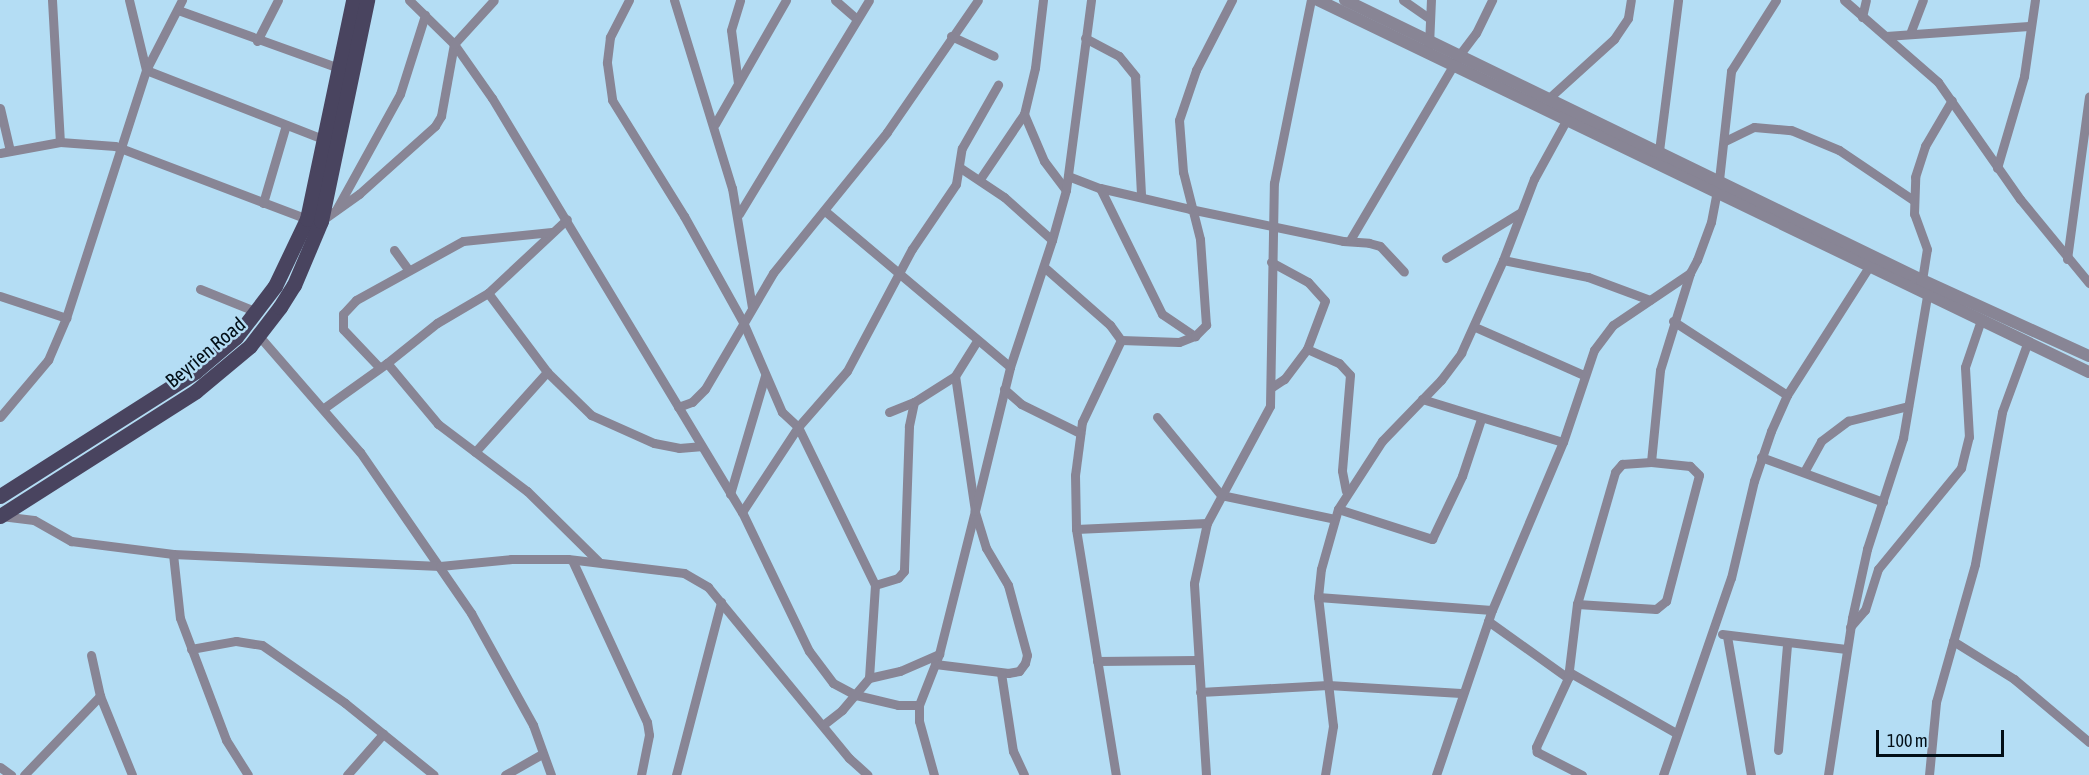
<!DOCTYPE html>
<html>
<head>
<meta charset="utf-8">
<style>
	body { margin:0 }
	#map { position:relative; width:2089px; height:775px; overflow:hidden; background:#b4ddf4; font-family:"Asap Condensed",sans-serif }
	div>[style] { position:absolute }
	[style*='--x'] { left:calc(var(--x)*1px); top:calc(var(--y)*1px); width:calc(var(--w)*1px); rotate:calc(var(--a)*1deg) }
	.minor>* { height:9px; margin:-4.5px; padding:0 4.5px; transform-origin:4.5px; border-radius:4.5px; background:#888595 }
	.tertiary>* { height:12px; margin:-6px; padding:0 6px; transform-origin:6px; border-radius:6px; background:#888595 }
	.primary>* { height:15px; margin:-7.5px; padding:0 7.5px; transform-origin:7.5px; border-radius:7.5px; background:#49445f }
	span { translate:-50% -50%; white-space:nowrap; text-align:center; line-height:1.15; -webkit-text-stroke:5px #b4ddf4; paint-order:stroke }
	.street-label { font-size:20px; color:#020e16 }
	.scale { position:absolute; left:1876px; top:730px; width:128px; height:27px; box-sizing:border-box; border:3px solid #020e16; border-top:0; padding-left:8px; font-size:18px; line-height:21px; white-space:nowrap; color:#020e16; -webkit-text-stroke:4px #b4ddf4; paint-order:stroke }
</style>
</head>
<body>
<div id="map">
	<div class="minor">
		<i style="--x:52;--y:0;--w:142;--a:86.8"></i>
		<i style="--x:129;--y:0;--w:72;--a:76.3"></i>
		<i style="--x:146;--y:70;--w:193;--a:21.3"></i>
		<i style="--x:409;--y:0;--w:63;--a:44.4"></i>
		<i style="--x:454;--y:44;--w:66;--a:54.9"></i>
		<i style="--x:492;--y:98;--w:484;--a:58.9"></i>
		<i style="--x:742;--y:512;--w:154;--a:64.3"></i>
		<i style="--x:809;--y:651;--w:40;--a:53"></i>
		<i style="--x:833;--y:683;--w:26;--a:28"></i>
		<i style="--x:856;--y:695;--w:43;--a:13.4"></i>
		<i style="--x:898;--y:705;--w:21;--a:0"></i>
		<i style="--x:919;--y:705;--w:55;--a:-68.6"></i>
		<i style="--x:939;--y:654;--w:147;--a:-75.9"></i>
		<i style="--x:975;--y:511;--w:136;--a:-98.4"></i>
		<i style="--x:955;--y:376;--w:49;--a:147.6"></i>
		<i style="--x:914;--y:402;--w:25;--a:102"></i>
		<i style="--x:909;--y:426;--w:145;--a:92"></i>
		<i style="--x:904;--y:571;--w:9;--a:131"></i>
		<i style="--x:898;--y:578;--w:24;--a:163"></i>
		<i style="--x:629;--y:0;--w:42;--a:117.2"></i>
		<i style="--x:610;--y:37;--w:26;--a:97"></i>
		<i style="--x:607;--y:63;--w:37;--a:82"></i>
		<i style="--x:612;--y:100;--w:137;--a:58.2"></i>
		<i style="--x:684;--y:216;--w:121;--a:60.9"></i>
		<i style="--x:743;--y:322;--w:98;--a:66.6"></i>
		<i style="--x:782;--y:412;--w:22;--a:43"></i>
		<i style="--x:798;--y:427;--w:74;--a:-48.8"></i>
		<i style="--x:847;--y:371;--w:138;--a:-62"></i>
		<i style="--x:912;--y:249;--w:78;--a:-55.9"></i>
		<i style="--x:956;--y:184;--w:36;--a:-81"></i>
		<i style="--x:962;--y:148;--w:73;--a:-60.3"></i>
		<i style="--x:674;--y:0;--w:197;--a:72.9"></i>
		<i style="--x:732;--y:188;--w:121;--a:80.5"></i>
		<i style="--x:835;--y:0;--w:29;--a:41"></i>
		<i style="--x:1043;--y:0;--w:68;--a:96.7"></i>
		<i style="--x:1035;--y:68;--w:47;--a:103.4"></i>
		<i style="--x:1024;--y:114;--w:51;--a:66.9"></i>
		<i style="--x:1044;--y:161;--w:36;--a:53"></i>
		<i style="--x:1403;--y:0;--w:33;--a:35"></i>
		<i style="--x:1844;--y:0;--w:125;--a:41.1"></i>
		<i style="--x:1938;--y:82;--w:143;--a:55"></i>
		<i style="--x:2020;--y:199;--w:109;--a:50.6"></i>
		<i style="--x:178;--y:10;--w:171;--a:19.8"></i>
		<i style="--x:1862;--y:17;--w:17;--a:-77"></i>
		<i style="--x:1911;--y:31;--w:33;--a:-69"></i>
		<i style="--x:951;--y:36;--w:47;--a:24.9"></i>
		<i style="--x:1886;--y:36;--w:143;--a:-4"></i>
		<i style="--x:1085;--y:38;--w:38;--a:28"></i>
		<i style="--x:1119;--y:56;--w:26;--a:51"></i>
		<i style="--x:1135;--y:76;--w:119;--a:87.1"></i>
		<i style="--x:257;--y:41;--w:46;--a:-62.9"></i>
		<i style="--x:1429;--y:45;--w:45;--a:-87.5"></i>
		<i style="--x:738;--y:83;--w:53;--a:-97.5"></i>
		<i style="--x:731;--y:30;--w:31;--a:-73"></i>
		<i style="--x:1549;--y:98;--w:88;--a:-42.2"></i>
		<i style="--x:1614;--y:39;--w:25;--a:-56"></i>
		<i style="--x:1628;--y:18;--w:18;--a:-81"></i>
		<i style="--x:0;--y:108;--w:44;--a:76.9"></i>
		<i style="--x:715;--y:124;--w:143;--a:-60.2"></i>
		<i style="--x:1725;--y:141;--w:32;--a:-26"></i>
		<i style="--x:1754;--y:127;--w:37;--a:5"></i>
		<i style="--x:1791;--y:130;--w:52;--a:22.6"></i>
		<i style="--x:1839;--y:150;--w:89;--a:34"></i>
		<i style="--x:1659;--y:151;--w:152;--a:-82.8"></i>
		<i style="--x:0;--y:153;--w:61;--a:-10.4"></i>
		<i style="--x:60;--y:142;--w:55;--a:4.2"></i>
		<i style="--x:115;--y:146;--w:205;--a:20.8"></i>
		<i style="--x:1997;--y:168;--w:96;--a:-73.6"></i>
		<i style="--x:2024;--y:76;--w:77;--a:-81.8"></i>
		<i style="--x:1068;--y:176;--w:34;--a:21"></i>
		<i style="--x:1100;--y:188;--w:92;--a:13.1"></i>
		<i style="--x:1190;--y:209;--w:156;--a:11.8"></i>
		<i style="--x:1343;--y:241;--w:26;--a:4"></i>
		<i style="--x:1369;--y:243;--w:11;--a:15"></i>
		<i style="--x:1380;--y:246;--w:35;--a:47"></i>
		<i style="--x:980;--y:179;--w:78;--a:-55.9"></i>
		<i style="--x:1100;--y:188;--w:140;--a:63.8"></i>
		<i style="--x:1162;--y:314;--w:40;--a:34"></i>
		<i style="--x:263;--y:203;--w:81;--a:-73.6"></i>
		<i style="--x:336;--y:210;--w:132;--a:-61.1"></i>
		<i style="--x:400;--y:94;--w:83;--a:-72.4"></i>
		<i style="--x:825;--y:211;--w:242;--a:40.1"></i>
		<i style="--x:739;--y:214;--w:250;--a:-58.7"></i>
		<i style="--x:321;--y:221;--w:47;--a:-35.4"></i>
		<i style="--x:359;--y:194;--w:102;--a:-41.8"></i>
		<i style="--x:435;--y:126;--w:12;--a:-59"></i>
		<i style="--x:441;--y:116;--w:73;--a:-79.8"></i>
		<i style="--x:454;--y:44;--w:59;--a:-47.7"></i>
		<i style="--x:1052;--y:240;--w:52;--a:-74.4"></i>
		<i style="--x:1066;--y:190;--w:192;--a:-82.5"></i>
		<i style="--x:1350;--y:240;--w:216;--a:-59.4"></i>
		<i style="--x:1460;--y:54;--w:26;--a:-53"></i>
		<i style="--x:1476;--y:33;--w:37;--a:-64"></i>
		<i style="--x:394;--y:250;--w:24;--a:54"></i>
		<i style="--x:1446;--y:258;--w:88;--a:-31.5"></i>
		<i style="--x:2067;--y:259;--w:164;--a:-82.3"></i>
		<i style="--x:1503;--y:260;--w:87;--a:11.3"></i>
		<i style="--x:1588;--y:277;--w:66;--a:20.4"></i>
		<i style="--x:1271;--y:262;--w:42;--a:28.4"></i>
		<i style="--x:1308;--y:282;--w:25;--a:48"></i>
		<i style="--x:1325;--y:301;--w:51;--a:110.6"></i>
		<i style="--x:1307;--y:349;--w:38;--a:127"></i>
		<i style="--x:1284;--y:379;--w:14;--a:146"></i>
		<i style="--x:1044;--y:267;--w:88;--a:41.3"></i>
		<i style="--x:1110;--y:325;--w:19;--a:54"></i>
		<i style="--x:1121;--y:340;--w:91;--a:115.4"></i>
		<i style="--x:1082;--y:422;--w:53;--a:97.5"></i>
		<i style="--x:1075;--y:475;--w:54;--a:88.9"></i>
		<i style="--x:1076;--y:529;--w:249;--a:80.8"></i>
		<i style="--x:1922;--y:280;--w:31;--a:-81"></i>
		<i style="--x:1927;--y:249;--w:37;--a:-110"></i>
		<i style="--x:1914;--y:214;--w:37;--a:-88"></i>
		<i style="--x:1915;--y:177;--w:33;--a:-72"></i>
		<i style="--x:1925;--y:146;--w:53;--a:-59.6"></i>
		<i style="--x:200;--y:289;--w:61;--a:22"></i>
		<i style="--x:488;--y:293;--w:99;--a:53.2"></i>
		<i style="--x:547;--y:372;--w:62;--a:44.3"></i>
		<i style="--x:591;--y:415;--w:69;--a:24"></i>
		<i style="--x:654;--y:443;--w:25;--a:11"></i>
		<i style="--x:679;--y:448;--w:21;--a:-5"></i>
		<i style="--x:0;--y:296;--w:70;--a:18.4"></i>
		<i style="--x:1673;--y:321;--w:136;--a:33"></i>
		<i style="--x:1475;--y:327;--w:119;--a:23.8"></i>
		<i style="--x:259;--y:336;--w:154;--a:49"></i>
		<i style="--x:360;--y:452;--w:196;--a:55.4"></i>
		<i style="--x:471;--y:613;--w:128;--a:61"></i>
		<i style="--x:533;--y:725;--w:53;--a:70.2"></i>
		<i style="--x:1121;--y:340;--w:58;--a:2"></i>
		<i style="--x:1179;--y:342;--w:17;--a:-21"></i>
		<i style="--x:1195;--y:336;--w:16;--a:-45"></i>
		<i style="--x:1206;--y:325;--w:86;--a:-94"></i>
		<i style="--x:1200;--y:239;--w:69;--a:-104.2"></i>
		<i style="--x:1183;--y:172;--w:52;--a:-94.4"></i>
		<i style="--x:1179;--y:120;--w:53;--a:-71.2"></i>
		<i style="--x:1196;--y:70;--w:79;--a:-62.8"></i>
		<i style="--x:1307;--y:349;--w:35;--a:24"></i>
		<i style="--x:1339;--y:363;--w:16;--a:47"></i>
		<i style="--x:1350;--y:375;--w:96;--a:94.8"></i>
		<i style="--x:1342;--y:471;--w:20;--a:79"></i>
		<i style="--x:387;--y:363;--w:64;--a:-38.7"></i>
		<i style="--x:437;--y:323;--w:59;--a:-30.5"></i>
		<i style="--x:488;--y:293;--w:108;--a:-43.1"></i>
		<i style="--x:379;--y:367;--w:52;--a:-133.5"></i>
		<i style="--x:343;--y:329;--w:15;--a:-90"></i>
		<i style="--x:343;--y:314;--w:19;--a:-47"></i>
		<i style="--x:356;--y:300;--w:122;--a:-28.9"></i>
		<i style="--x:463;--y:241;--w:89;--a:-5.8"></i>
		<i style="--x:955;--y:376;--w:40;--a:-58"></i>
		<i style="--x:1004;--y:389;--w:23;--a:41"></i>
		<i style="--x:1021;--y:404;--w:66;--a:26.2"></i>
		<i style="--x:1422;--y:399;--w:147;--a:17"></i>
		<i style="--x:678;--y:407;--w:15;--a:-20"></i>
		<i style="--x:692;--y:402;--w:18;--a:-45"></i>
		<i style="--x:705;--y:389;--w:134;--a:-59.6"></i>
		<i style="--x:773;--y:273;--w:181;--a:-51"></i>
		<i style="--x:887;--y:132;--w:160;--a:-55.4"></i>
		<i style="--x:324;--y:408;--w:77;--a:-35.5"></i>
		<i style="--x:387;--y:363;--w:80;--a:50.1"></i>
		<i style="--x:438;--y:424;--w:111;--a:37"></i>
		<i style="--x:527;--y:491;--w:100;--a:44.6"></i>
		<i style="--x:889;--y:412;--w:27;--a:-22"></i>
		<i style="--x:0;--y:417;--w:75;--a:-49.9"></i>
		<i style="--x:48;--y:360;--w:46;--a:-66.8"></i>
		<i style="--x:66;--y:318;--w:261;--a:-72.1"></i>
		<i style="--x:146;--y:70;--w:79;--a:-62.8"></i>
		<i style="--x:1157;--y:417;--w:101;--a:50.6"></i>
		<i style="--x:1221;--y:495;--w:116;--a:11.9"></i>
		<i style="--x:798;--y:427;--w:176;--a:64"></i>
		<i style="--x:875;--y:585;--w:93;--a:93.7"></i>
		<i style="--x:475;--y:452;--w:108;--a:-48"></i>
		<i style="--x:1761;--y:457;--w:130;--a:20.2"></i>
		<i style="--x:1804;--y:472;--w:35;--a:-61"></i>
		<i style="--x:1821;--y:441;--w:34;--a:-37"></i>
		<i style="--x:1848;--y:421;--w:62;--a:-14"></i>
		<i style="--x:730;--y:494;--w:123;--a:-73.5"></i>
		<i style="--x:1338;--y:509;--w:99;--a:17.7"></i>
		<i style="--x:1432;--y:539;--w:70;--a:-64.5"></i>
		<i style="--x:1462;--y:476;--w:60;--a:-71.6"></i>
		<i style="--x:742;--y:512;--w:102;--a:-56.6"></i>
		<i style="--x:1;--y:516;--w:33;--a:7"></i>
		<i style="--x:34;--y:520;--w:43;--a:29.6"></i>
		<i style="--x:71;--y:541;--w:103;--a:7.3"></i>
		<i style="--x:173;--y:554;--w:267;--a:2.6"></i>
		<i style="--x:440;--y:566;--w:72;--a:-5.6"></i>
		<i style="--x:512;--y:559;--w:56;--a:0"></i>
		<i style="--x:568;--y:559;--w:117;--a:6.9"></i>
		<i style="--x:684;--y:573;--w:28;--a:30"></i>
		<i style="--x:708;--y:587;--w:222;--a:50.5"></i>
		<i style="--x:849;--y:758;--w:25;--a:42"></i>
		<i style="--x:1076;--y:529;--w:131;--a:-2.6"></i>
		<i style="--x:173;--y:554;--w:64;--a:83.8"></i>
		<i style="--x:180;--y:618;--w:130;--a:69.3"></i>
		<i style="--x:226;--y:740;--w:41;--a:57.8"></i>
		<i style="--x:572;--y:560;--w:179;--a:65.2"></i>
		<i style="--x:647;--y:722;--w:13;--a:81"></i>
		<i style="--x:649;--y:735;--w:41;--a:101.3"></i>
		<i style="--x:1318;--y:597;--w:174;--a:4.3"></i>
		<i style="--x:1577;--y:604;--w:79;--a:3.6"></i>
		<i style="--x:1656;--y:609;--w:13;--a:-39"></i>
		<i style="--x:1666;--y:601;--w:130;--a:-75.3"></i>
		<i style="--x:1699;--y:475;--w:13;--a:-135"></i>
		<i style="--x:1690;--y:466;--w:39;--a:-174"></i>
		<i style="--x:1488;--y:621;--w:98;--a:35.5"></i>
		<i style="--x:1850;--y:627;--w:23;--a:-49"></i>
		<i style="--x:1865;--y:610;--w:43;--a:-72.4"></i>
		<i style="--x:1878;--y:569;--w:131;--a:-50.6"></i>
		<i style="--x:1961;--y:468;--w:32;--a:-76"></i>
		<i style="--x:1969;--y:437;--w:70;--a:-93.3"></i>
		<i style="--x:1965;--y:367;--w:50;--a:-71.2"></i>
		<i style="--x:1722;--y:634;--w:125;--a:6.9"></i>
		<i style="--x:1727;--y:636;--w:141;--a:80.2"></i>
		<i style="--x:1953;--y:641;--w:72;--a:31.9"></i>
		<i style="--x:2014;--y:679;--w:98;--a:40"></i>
		<i style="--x:191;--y:649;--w:46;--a:-10.1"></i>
		<i style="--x:236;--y:641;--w:26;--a:9"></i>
		<i style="--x:262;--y:645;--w:101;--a:34.9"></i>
		<i style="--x:345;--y:703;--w:114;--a:39"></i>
		<i style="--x:91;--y:655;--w:42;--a:77.6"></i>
		<i style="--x:100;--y:696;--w:85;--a:67.9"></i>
		<i style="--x:1097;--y:661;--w:100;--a:-0.6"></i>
		<i style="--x:935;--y:664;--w:74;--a:7"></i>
		<i style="--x:1008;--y:673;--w:11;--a:-10"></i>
		<i style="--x:1019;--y:671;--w:10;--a:-53"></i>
		<i style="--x:1025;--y:663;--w:8;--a:-76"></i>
		<i style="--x:1027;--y:655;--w:73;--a:-105.2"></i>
		<i style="--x:1008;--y:585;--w:43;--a:-120.7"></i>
		<i style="--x:986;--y:548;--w:39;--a:-107"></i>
		<i style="--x:975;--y:511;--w:148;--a:-76.3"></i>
		<i style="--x:1010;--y:367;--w:134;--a:-71.7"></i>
		<i style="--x:1052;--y:240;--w:64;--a:-138.1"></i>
		<i style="--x:1004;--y:197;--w:54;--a:-146.3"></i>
		<i style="--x:1569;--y:672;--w:123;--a:29.7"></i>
		<i style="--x:1001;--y:673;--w:79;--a:81.3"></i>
		<i style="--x:1013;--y:751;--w:26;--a:65"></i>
		<i style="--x:1200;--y:692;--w:128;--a:-3.1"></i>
		<i style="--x:1328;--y:685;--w:133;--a:3.4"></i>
		<i style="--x:919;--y:705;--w:16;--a:90"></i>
		<i style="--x:919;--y:721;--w:56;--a:74.5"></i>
		<i style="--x:823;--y:725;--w:24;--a:-38"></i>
		<i style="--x:842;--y:710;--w:42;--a:-49.8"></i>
		<i style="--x:869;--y:678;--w:32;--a:-13"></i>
		<i style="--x:900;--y:671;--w:43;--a:-23.6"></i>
		<i style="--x:1778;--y:750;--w:106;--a:-85.1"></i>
		<i style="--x:0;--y:767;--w:14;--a:36"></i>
		<i style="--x:24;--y:775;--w:110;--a:-46.1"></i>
		<i style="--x:347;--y:775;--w:55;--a:-48.7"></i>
		<i style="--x:505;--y:775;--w:43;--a:-29.6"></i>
		<i style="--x:676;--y:775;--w:179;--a:-75.4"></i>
		<i style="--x:1206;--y:775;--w:192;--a:-93.6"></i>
		<i style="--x:1194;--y:583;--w:61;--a:-77.8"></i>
		<i style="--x:1207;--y:523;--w:133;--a:-61.7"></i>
		<i style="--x:1270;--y:406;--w:223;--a:-89"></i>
		<i style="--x:1274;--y:183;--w:187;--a:-78.6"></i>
		<i style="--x:1325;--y:775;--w:50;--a:-80.7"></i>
		<i style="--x:1333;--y:726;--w:130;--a:-96.6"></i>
		<i style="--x:1318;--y:597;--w:28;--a:-84"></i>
		<i style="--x:1321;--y:569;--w:62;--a:-74.2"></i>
		<i style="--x:1338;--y:509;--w:81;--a:-57.1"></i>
		<i style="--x:1382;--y:441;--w:85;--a:-46"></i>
		<i style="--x:1441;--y:380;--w:34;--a:-53"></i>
		<i style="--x:1461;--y:353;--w:102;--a:-65.7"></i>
		<i style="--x:1503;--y:260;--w:87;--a:-69.1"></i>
		<i style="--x:1534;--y:179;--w:68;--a:-61.2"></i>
		<i style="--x:1436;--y:775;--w:174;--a:-71.3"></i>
		<i style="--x:1492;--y:610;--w:182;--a:-67.1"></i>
		<i style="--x:1563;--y:442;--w:97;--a:-71.4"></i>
		<i style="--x:1594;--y:350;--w:31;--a:-53"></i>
		<i style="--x:1613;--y:325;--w:93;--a:-34"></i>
		<i style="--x:1690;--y:273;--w:15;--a:-62"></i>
		<i style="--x:1697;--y:260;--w:40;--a:-69.8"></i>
		<i style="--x:1711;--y:222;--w:43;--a:-79.2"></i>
		<i style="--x:1719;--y:180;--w:110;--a:-83.7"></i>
		<i style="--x:1731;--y:71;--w:84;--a:-57.6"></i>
		<i style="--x:1582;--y:775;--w:51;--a:-152.9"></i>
		<i style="--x:1537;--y:752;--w:5;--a:-101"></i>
		<i style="--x:1536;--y:747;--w:76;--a:-65.1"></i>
		<i style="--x:1568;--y:678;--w:75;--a:-83.1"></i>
		<i style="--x:1577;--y:604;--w:137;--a:-73.9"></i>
		<i style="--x:1615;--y:472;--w:11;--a:-49"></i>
		<i style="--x:1622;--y:464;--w:29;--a:-4"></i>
		<i style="--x:1651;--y:462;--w:92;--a:-84.4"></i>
		<i style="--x:1660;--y:370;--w:102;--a:-72.8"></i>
		<i style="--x:1663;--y:775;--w:208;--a:-71"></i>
		<i style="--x:1731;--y:578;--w:100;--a:-76.7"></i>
		<i style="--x:1754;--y:481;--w:53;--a:-71.2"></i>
		<i style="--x:1771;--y:431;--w:39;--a:-66"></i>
		<i style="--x:1787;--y:395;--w:152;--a:-57.4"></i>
		<i style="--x:1828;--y:775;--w:159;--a:-81.3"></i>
		<i style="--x:1852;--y:618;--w:71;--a:-77.7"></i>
		<i style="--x:1867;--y:549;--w:117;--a:-72"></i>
		<i style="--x:1903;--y:438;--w:144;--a:-80.4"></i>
		<i style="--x:1929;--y:775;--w:73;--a:-84.5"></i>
		<i style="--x:1936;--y:702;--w:143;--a:-74.2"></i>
		<i style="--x:1975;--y:564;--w:154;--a:-79.9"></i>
		<i style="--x:2002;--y:412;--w:72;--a:-69.8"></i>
	</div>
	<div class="tertiary">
		<i style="--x:1318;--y:0;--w:856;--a:25.76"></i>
		<i style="--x:1345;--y:0;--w:641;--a:25.89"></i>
		<i style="--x:1922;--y:280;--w:183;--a:24.5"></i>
	</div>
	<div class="primary">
		<i style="--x:0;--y:496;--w:232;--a:-32.5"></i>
		<i style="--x:196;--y:371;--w:52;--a:-40.4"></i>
		<i style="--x:236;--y:337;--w:64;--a:-52.6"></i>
		<i style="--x:275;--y:286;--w:74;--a:-64.5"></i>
		<i style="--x:307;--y:219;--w:224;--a:-78.1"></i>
		<i style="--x:0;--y:516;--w:232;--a:-32.5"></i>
		<i style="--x:196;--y:391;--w:70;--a:-39.8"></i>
		<i style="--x:250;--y:346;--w:49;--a:-52.4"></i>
		<i style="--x:280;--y:307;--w:26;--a:-58"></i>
		<i style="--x:294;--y:285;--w:69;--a:-67.1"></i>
		<i style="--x:321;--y:221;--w:226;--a:-78.2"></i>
	</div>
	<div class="street-label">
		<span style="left:205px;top:352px;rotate:-40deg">Beyrien Road</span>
	</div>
	<div class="scale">100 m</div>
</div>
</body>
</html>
